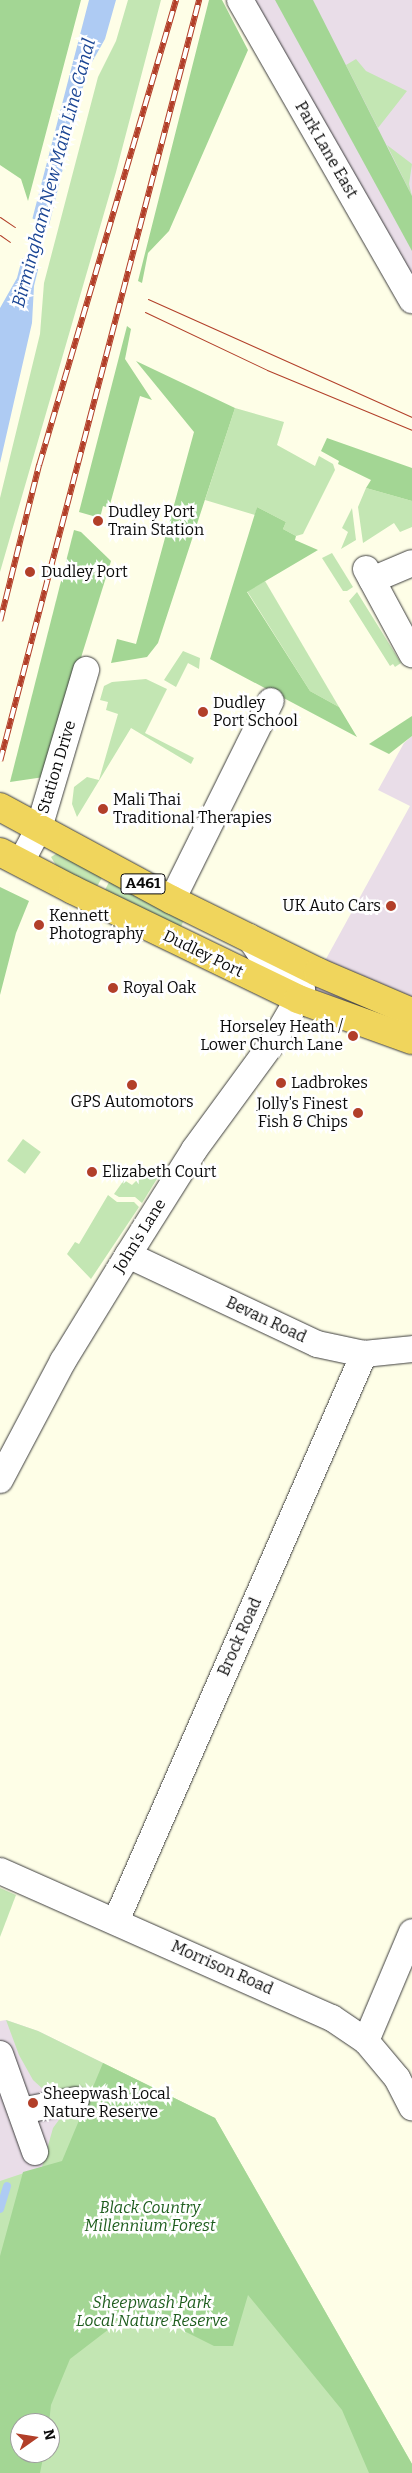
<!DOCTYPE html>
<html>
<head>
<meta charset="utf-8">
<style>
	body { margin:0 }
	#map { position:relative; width:412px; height:2473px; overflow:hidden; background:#fefee7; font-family:Bitter,serif }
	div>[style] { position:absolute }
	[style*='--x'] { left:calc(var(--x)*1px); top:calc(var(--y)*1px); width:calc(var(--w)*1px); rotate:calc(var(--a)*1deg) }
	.industrial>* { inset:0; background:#e9dde8 }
	.green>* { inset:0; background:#c3e6b3; transform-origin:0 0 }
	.forest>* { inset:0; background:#a3d694 }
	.water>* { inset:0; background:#aecbf3 }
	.pier>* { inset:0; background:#fefee7 }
	.stream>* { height:8px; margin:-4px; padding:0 4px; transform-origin:4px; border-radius:4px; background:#aecbf3 }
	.roads { filter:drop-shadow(0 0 1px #3d3d3d) drop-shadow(0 0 1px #3d3d3d) }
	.minor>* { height:26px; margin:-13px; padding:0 13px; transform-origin:13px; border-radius:13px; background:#fff }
	.trunk>* { height:28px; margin:-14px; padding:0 14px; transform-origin:14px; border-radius:14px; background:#f0d55c }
	.tram>* { height:1px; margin:-0.5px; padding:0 0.5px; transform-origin:0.5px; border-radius:0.5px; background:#b23f29 }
	.rail>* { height:5.5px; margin-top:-2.75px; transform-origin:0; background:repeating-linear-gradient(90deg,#fff 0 11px,#b23f29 0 22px); box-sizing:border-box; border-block:1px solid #b23f29 }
	.dots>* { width:14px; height:14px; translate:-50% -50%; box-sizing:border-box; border:2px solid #fff; border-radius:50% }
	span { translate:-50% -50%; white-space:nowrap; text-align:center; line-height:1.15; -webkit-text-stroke:5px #fff; paint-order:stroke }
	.shield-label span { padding:1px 4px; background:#fff; border:1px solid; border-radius:4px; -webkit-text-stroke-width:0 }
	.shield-label { font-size:15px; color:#0a0a0a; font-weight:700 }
	.street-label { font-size:16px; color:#0a0a0a }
	.poi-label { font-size:16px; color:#0a0a0a }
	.left { translate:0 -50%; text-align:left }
	.right { translate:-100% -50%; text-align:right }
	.park-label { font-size:16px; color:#1e5d1e; font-style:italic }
	.water-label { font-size:18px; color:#1a4594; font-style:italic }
	.north { position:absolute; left:10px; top:2413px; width:50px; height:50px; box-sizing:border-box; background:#fff; border:1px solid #9d9d9d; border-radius:50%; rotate:77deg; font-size:14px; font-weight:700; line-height:20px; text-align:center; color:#0a0a0a }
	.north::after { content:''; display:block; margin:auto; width:18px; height:22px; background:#b23f29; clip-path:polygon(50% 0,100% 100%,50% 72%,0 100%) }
</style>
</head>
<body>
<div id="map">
	<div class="industrial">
		<i style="clip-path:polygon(240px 0,412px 0,412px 300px)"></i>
		<i style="clip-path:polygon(412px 736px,412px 1028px,310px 988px,410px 806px,378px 790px,404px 743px)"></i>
		<i style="clip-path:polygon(6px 2020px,38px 2031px,103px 2063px,62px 2161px,0 2256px,0 2021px)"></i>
	</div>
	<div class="green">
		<i style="clip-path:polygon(128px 0,161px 0,116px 172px,0 572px,0 498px,40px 334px,44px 283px,98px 77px,116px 41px)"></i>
		<i style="clip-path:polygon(356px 59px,366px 71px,407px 91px,378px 128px,346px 65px)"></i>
		<i style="clip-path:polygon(387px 145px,412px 164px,409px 184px,412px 196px)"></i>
		<i style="clip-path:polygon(235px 408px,284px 422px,277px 445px,315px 466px,319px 456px,333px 464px,335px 470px,303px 534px,296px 536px,283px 529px,286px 522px,257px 507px,255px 515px,205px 500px)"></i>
		<i style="clip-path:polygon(366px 488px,412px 501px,412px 527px,400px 532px,394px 523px,363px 543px,358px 507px)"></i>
		<i style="clip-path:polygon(352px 508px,356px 540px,341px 549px,348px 532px,342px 528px)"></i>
		<i style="clip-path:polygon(332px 553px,353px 587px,347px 591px,343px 591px,322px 558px)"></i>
		<i style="clip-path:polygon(265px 581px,339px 707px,310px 691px,247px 591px)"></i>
		<i style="clip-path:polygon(357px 592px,401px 663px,395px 667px,393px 664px,390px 666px,349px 601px)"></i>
		<i style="clip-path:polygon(183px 651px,200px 658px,199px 669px,188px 663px,176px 687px,164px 680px)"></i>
		<i style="clip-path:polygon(146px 679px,167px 689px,145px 733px,194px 758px,191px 764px,131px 728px,77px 817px,72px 804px,74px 787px,87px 777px,99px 780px,118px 714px,106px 710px,108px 702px,100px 700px,104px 686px,112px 682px)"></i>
		<i style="clip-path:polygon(59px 852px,103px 876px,95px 890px,57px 867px,51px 857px)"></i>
		<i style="clip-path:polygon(110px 880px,185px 917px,178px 934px,103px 894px)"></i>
		<i style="left:23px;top:1139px;width:22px;height:27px;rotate:36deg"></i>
		<i style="clip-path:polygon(148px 1169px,160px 1174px,142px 1203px,135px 1197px,119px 1197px,114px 1194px,124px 1180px,132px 1185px)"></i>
		<i style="clip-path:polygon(108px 1195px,117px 1202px,134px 1202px,139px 1207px,91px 1279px,67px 1254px,75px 1242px,79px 1244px)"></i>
		<i style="clip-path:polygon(0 1888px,16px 1895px,0 1937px)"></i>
		<i style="clip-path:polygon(evenodd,6px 2020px,38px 2031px,215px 2118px,412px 2464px,412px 2473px,0 2473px,0 2181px,42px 2167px,53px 2128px,64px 2113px,83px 2112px,90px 2093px,45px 2091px,33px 2080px,19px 2055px,6px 2020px,20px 2423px,50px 2423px,50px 2453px,20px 2453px,20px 2423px)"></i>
	</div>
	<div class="forest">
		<i style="clip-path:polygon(0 0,81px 0,28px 201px,21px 179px,0 165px)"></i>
		<i style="clip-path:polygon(209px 0,222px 0,248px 50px,169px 231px,148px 253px,142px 283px,138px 281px)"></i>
		<i style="clip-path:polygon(275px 0,313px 0,412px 196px,412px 251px)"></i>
		<i style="clip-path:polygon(127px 326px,131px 329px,125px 359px,152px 400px,140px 396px,109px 508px,103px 506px,100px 518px,79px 512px)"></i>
		<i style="clip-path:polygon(136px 361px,235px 408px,158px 643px,147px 657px,111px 663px,117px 639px,136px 644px,194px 432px)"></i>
		<i style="clip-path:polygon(327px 438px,412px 468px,412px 501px,366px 488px,371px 480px,338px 464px,339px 461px,321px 451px)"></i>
		<i style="clip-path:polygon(257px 507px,286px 522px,283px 529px,296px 536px,295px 540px,318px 550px,247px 592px,310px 691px,339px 707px,357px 737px,210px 659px)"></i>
		<i style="clip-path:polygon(74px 530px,81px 532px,111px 561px,44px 777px,10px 782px)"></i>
		<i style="clip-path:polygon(412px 716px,412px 736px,389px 754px,369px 744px)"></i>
		<i style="clip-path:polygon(0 887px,29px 901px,16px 933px,0 995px)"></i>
		<i style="clip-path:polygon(103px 2063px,215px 2118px,412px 2464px,412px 2473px,369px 2473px,342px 2410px,248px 2295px,233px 2346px,214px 2346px,178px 2328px,140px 2321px,113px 2326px,70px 2359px,51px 2405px,49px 2423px,20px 2423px,20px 2453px,44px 2453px,40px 2473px,0 2473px,0 2256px,23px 2172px,62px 2161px)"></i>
	</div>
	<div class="water">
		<i style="clip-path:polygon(89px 0,116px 0,105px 39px,87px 71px,34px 286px,32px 323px,0 463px,0 308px,17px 278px)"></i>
	</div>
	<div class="pier">
		<i style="clip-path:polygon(30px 217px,51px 229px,41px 271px,20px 257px)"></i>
	</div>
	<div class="stream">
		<i style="--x:0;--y:2209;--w:24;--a:-73"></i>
	</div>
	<div class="roads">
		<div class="minor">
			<i style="--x:240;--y:0;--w:346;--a:60.2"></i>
			<i style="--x:366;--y:569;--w:97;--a:61.6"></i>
			<i style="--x:372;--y:580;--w:43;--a:-23"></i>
			<i style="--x:21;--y:862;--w:38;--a:-62"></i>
			<i style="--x:39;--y:828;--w:165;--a:-73.4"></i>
			<i style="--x:172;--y:900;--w:222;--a:-63.6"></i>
			<i style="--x:128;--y:1255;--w:209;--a:25.2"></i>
			<i style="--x:317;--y:1344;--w:48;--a:12"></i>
			<i style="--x:364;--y:1354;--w:48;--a:-5.9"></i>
			<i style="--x:0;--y:1480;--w:135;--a:-62.1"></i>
			<i style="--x:63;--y:1361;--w:124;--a:-58.5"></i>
			<i style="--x:128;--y:1255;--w:124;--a:-57.8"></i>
			<i style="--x:194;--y:1150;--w:134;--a:-53.8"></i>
			<i style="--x:273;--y:1042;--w:50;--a:-59.8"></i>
			<i style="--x:298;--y:999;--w:10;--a:-66"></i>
			<i style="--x:302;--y:990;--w:9;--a:-117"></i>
			<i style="--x:298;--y:982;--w:34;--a:-150"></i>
			<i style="--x:268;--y:965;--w:34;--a:-124"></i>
			<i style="--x:0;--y:1871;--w:363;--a:23.9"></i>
			<i style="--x:332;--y:2018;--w:41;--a:34.1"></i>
			<i style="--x:366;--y:2041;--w:48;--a:50"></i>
			<i style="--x:397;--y:2078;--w:33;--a:63"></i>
			<i style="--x:116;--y:1921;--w:619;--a:-66.38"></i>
			<i style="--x:366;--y:2041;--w:118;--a:-67.1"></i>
			<i style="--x:0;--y:2054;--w:104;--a:70.3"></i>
			<i style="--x:21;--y:2111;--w:56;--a:-11.3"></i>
		</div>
		<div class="trunk">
			<i style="--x:0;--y:807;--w:196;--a:28.4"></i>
			<i style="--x:172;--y:900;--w:163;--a:26.3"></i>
			<i style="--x:318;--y:972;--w:102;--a:23.1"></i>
			<i style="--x:0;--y:852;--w:82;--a:27.5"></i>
			<i style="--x:73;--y:890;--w:250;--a:25.8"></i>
			<i style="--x:298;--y:999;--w:121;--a:19.8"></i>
		</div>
	</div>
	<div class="tram">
		<i style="--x:0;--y:217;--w:18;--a:34"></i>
		<i style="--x:0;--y:235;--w:12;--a:35"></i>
		<i style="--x:148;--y:299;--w:289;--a:24.1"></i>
		<i style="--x:145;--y:312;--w:135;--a:25.4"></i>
		<i style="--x:267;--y:370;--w:157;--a:22.5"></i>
	</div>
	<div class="rail">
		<i style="--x:0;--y:621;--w:161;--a:-76"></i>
		<i style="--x:39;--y:465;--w:485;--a:-73.6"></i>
		<i style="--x:0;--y:761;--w:787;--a:-75.35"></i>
	</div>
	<div class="dots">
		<i style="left:98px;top:521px;background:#b23f29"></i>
		<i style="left:30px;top:572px;background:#b23f29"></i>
		<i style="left:203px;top:712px;background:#b23f29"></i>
		<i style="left:103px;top:809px;background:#b23f29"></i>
		<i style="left:391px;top:906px;background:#b23f29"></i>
		<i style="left:39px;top:925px;background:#b23f29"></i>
		<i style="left:113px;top:988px;background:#b23f29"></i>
		<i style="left:353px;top:1036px;background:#b23f29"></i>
		<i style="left:281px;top:1083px;background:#b23f29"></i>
		<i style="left:132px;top:1085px;background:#b23f29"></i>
		<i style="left:358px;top:1113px;background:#b23f29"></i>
		<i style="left:92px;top:1172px;background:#b23f29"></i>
		<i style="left:33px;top:2103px;background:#b23f29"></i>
	</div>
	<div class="shield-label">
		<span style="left:143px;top:884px">A461</span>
	</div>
	<div class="street-label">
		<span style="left:326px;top:150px;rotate:60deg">Park Lane East</span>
		<span style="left:57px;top:767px;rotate:-73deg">Station Drive</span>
		<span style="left:203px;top:954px;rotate:26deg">Dudley Port</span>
		<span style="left:140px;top:1236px;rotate:-58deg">John's Lane</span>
		<span style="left:266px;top:1320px;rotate:25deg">Bevan Road</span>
		<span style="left:240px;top:1637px;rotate:-66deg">Brock Road</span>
		<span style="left:222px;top:1968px;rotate:24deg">Morrison Road</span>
	</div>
	<div class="poi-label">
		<span class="left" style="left:108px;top:521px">Dudley Port<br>Train Station</span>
		<span class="left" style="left:41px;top:572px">Dudley Port</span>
		<span class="left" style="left:213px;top:712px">Dudley<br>Port School</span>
		<span class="left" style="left:113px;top:809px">Mali Thai<br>Traditional Therapies</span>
		<span class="right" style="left:381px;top:906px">UK Auto Cars</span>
		<span class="left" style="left:49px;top:925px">Kennett<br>Photography</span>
		<span class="left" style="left:123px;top:988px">Royal Oak</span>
		<span class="right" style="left:343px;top:1036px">Horseley Heath /<br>Lower Church Lane</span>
		<span class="left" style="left:291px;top:1083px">Ladbrokes</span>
		<span style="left:132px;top:1102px">GPS Automotors</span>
		<span class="right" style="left:348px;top:1113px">Jolly's Finest<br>Fish &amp; Chips</span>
		<span class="left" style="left:102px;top:1172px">Elizabeth Court</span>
		<span class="left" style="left:43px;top:2103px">Sheepwash Local<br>Nature Reserve</span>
	</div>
	<div class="park-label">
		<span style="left:150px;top:2217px">Black Country<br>Millennium Forest</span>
		<span style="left:152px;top:2312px">Sheepwash Park<br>Local Nature Reserve</span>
	</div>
	<div class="water-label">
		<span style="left:54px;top:173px;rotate:-75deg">Birmingham New Main Line Canal</span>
	</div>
	<div class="north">N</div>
</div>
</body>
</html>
